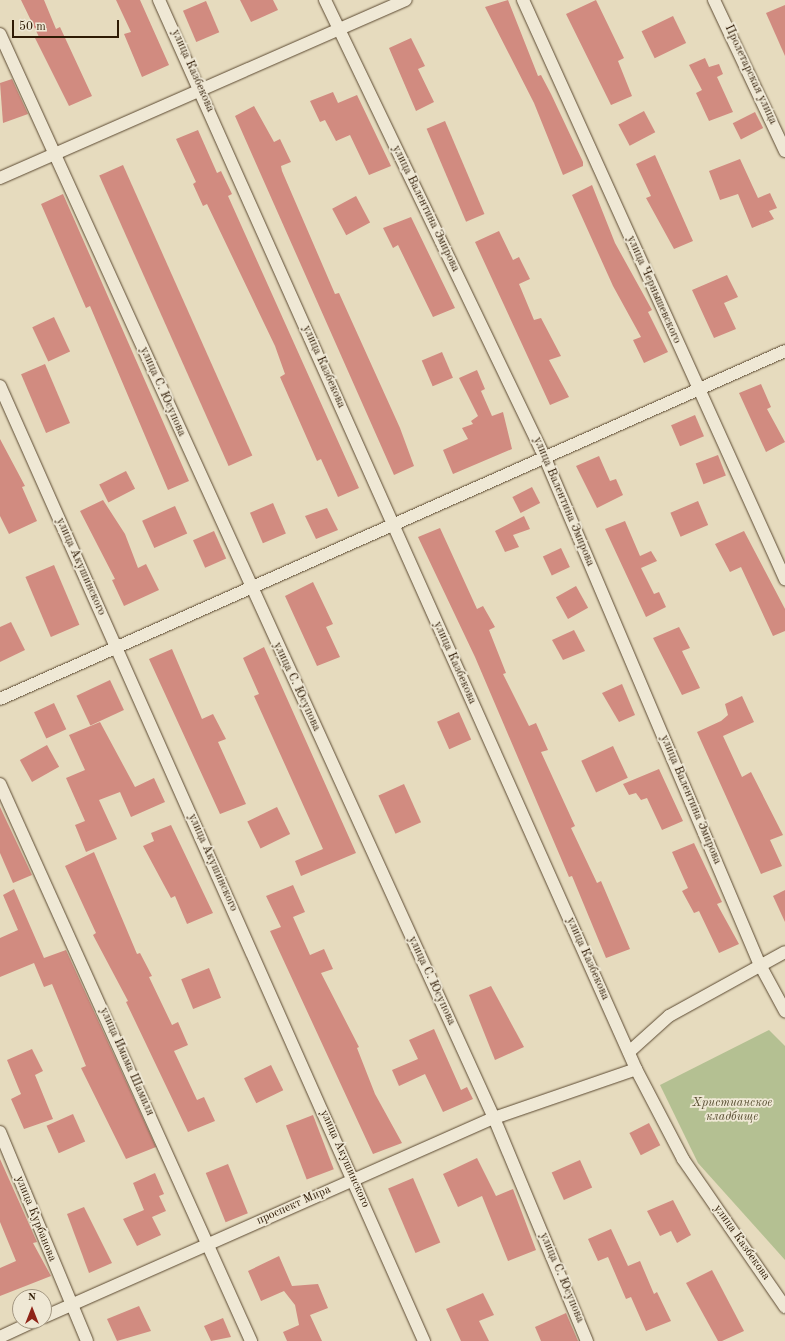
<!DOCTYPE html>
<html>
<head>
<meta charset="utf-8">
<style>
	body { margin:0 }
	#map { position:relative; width:785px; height:1341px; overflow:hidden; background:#e6dbbe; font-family:"Old Standard TT",serif }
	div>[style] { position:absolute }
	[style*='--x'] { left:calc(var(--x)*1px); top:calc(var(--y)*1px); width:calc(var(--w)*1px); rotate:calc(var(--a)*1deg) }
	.green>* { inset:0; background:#b4c092 }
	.building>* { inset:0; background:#d18b80; transform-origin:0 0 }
	.roads { filter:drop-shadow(0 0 1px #5c4a32) drop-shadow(0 0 1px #5c4a32) }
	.minor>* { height:12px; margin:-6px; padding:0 6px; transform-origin:6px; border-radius:6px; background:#efe8d5 }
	span { translate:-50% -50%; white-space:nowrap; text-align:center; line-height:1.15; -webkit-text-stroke:3.5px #efe8d5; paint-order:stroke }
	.street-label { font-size:12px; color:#2e1a04 }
	.park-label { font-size:12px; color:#564c2f; font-style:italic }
	.north { position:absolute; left:12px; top:1289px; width:40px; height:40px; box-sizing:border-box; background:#efe8d5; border:1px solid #a29681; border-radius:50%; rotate:0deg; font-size:11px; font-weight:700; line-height:16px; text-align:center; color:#2e1a04 }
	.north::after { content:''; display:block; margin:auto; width:14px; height:18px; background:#8f2418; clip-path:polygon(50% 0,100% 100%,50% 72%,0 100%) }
	.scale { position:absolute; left:12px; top:20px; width:107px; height:18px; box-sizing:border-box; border:2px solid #2e1a04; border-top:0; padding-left:5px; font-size:12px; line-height:14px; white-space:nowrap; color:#2e1a04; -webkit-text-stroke:3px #efe8d5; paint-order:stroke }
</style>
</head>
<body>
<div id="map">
	<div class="green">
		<i style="clip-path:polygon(769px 1030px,785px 1046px,785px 1260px,698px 1163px,660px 1085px)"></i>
	</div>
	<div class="building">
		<i style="clip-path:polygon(21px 0,44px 0,56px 29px,60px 27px,92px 96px,69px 106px,35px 38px,39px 37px)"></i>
		<i style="clip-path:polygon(116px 0,140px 0,169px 65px,142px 77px,124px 34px,131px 32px)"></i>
		<i style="clip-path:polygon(240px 0,273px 0,278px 10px,251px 22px)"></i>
		<i style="clip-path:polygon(508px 0,538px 76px,541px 75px,551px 94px,583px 162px,583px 166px,563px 175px,534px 103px,485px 7px)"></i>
		<i style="clip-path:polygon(596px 0,624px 58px,618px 61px,632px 96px,611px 105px,566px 14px)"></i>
		<i style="left:206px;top:1px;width:34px;height:25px;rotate:67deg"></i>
		<i style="clip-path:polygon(785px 5px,785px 56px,766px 13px)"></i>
		<i style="left:673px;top:16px;width:30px;height:35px;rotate:64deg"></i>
		<i style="clip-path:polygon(411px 38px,425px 66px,418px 69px,434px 102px,416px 111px,389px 48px)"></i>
		<i style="clip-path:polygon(705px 58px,709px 67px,719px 64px,723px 74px,717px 77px,733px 112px,709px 121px,696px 93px,702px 90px,689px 65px)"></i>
		<i style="clip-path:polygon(12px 79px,28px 114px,3px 123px,0 83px)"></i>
		<i style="clip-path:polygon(333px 92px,338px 103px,357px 95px,391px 166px,369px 175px,350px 135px,336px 141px,325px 120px,320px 122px,310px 101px)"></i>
		<i style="clip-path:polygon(254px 106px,274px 142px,280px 139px,291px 162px,281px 166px,282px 171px,335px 294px,339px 293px,400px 428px,414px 466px,394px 475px,235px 116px)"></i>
		<i style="left:644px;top:111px;width:24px;height:29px;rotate:62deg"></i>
		<i style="left:755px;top:112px;width:18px;height:25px;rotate:63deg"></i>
		<i style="left:445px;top:121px;width:101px;height:20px;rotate:67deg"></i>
		<i style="clip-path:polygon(198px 130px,217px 173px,221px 171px,232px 194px,228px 196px,359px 488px,338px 497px,321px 459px,317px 461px,280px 377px,285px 374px,275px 346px,207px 204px,203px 206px,193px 184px,196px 182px,176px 139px)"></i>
		<i style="clip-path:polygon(655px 155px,693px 241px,674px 249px,646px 198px,651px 196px,636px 164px)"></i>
		<i style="clip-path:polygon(740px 159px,758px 198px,770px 193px,777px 208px,769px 211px,774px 219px,752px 228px,738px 194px,720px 200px,709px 171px)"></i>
		<i style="left:123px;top:165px;width:318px;height:26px;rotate:66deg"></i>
		<i style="clip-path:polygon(592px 185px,615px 243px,652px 310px,648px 312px,668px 352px,644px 363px,633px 340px,641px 337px,613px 286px,572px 195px)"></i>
		<i style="clip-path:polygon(63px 194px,189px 481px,168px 490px,90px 306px,86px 308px,41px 204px)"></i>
		<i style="left:356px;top:196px;width:30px;height:27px;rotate:62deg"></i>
		<i style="clip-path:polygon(411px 217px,455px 308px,433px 317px,398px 245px,393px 248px,383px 228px)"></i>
		<i style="clip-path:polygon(499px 231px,513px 260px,519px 257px,530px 279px,519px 284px,534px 320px,541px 318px,561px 356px,549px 360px,569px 397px,550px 405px,475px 242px)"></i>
		<i style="clip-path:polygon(727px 275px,738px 297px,724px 303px,736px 329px,714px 338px,692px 290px)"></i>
		<i style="left:54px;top:317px;width:38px;height:24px;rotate:65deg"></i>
		<i style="left:442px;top:352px;width:28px;height:22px;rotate:67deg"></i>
		<i style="left:45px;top:364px;width:64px;height:26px;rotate:67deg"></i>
		<i style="clip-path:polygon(477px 370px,485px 389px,481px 391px,492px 416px,503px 412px,512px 449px,453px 474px,443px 450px,468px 439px,462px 428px,473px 424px,471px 421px,478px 416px,459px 378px)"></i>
		<i style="clip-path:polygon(761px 384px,771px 407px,767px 409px,785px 442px,766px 452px,739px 393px)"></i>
		<i style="left:695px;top:415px;width:23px;height:26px;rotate:67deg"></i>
		<i style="clip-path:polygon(0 439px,25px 486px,22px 487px,37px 521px,9px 534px,0 516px)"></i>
		<i style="left:718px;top:455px;width:22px;height:24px;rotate:69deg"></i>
		<i style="clip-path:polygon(599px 456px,610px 481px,616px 479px,623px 495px,597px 508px,576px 466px)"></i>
		<i style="left:126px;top:471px;width:20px;height:30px;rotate:63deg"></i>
		<i style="left:532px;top:487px;width:18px;height:22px;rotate:63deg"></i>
		<i style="clip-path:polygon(103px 500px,125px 534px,138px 568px,146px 564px,159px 590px,124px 606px,112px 580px,115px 579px,80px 511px)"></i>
		<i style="left:698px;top:501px;width:26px;height:30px;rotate:67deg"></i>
		<i style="left:273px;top:503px;width:33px;height:25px;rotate:67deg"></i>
		<i style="left:175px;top:506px;width:30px;height:36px;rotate:66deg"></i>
		<i style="clip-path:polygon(327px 508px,338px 530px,316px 539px,305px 516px)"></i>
		<i style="clip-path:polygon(524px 516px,530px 529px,513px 535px,519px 547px,505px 552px,495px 531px)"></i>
		<i style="clip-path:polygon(625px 521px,640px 556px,651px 551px,657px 561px,641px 568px,654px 594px,659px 592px,666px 607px,646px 617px,605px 529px)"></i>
		<i style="clip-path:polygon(440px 528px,477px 609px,483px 606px,495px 627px,489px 630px,506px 673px,503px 674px,529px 726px,536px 723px,548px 750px,541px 752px,575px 826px,571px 828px,597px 883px,601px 881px,630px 949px,606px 958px,572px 876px,569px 877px,475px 657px,418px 537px)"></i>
		<i style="left:214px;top:531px;width:30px;height:23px;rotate:66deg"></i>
		<i style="clip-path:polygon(744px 531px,785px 609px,785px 631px,773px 636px,741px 567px,730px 572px,715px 544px)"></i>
		<i style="left:561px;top:548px;width:21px;height:20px;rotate:65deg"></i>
		<i style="left:54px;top:565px;width:65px;height:31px;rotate:67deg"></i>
		<i style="clip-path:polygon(313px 582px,333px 624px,326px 627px,340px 657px,317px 666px,285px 596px)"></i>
		<i style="left:576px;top:586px;width:25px;height:23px;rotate:61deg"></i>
		<i style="clip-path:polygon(11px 622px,25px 650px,0 662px,0 627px)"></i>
		<i style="clip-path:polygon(679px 627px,690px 648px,682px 651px,700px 688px,682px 695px,653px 638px)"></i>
		<i style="clip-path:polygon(574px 630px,585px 651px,563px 660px,552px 640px)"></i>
		<i style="clip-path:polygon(264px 647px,356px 853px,301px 876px,295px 861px,323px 849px,254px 696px,259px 694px,243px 658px)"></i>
		<i style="clip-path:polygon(172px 649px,202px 719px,213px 714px,226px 739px,218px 742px,246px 804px,220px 814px,149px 659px)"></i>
		<i style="left:110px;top:680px;width:33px;height:37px;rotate:65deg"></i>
		<i style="clip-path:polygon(622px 684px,635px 715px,619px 722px,602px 693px)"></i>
		<i style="clip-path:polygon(742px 696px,754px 722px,723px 736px,742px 777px,751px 772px,783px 835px,770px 840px,782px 866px,761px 874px,697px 732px,721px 721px,728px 715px,725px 704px)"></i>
		<i style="left:54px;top:703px;width:29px;height:22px;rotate:65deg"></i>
		<i style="left:459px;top:712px;width:30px;height:24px;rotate:66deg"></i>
		<i style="clip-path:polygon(100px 722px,135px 787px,154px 778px,165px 802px,131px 817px,120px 792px,99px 800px,117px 839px,86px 852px,75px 825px,85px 821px,66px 778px,85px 770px,69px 735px)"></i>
		<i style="left:47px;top:745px;width:25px;height:31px;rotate:61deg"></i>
		<i style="left:613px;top:746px;width:35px;height:35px;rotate:65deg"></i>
		<i style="clip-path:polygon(659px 769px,683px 821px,662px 830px,647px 798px,641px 800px,636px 793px,629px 795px,623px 784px)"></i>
		<i style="left:404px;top:784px;width:42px;height:28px;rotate:66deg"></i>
		<i style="clip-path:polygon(0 807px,32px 875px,13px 883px,0 853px)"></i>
		<i style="left:277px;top:807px;width:30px;height:33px;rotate:64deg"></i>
		<i style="clip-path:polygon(171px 825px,213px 913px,187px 924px,175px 896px,171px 898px,143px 846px,154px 841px,151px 833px)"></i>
		<i style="clip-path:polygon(694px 843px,722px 902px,717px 904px,739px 944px,719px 953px,699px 911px,694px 913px,682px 891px,688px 888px,672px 852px)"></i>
		<i style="clip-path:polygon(94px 852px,137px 954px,140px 953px,152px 976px,149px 977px,172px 1025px,178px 1022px,188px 1045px,174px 1051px,197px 1100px,204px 1097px,215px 1121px,188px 1132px,126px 1002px,128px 1001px,93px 935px,96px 933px,65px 866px)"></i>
		<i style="clip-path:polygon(293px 885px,305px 912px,293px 917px,310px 955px,324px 949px,333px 969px,321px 973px,359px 1047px,357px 1048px,375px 1094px,402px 1143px,373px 1154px,270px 931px,281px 927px,266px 896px)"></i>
		<i style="clip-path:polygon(14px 889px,44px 958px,66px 950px,156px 1147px,126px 1159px,81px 1068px,86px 1066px,52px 984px,44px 987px,34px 963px,0 977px,0 938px,18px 930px,3px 895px)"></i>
		<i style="clip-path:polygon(785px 890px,785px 922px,773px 896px)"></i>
		<i style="left:209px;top:968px;width:32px;height:30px;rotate:68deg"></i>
		<i style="clip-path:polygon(491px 986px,524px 1047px,495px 1060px,469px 995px)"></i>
		<i style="clip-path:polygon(434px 1029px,461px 1090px,467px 1087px,473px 1099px,443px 1112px,425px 1074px,399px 1086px,392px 1070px,418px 1059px,409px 1040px)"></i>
		<i style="clip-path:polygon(32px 1049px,43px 1071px,35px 1075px,53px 1119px,24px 1129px,11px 1099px,21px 1094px,7px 1060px)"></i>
		<i style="left:271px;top:1065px;width:28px;height:30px;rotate:64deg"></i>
		<i style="left:73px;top:1114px;width:30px;height:29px;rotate:66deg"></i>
		<i style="left:313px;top:1115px;width:58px;height:29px;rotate:69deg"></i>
		<i style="left:649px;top:1123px;width:25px;height:22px;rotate:63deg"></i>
		<i style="clip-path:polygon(477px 1158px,496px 1196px,513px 1189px,536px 1250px,508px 1261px,482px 1196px,458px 1207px,443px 1174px)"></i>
		<i style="clip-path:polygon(0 1159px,37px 1242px,33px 1243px,51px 1276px,0 1296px,0 1268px,16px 1261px,0 1222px)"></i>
		<i style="left:580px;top:1160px;width:30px;height:31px;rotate:66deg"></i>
		<i style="left:228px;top:1164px;width:53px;height:24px;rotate:68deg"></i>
		<i style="clip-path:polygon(155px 1173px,164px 1194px,159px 1196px,166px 1211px,152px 1217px,161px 1235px,137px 1246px,123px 1219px,144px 1210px,133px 1183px)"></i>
		<i style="left:413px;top:1178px;width:70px;height:27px;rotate:67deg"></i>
		<i style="clip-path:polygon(673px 1200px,691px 1235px,677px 1243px,671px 1231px,660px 1236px,647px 1211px)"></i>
		<i style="clip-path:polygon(84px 1207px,112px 1263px,89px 1273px,67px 1214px)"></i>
		<i style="clip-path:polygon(611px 1229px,628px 1266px,640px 1261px,654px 1294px,657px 1292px,671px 1321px,646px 1331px,631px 1297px,626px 1299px,608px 1257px,598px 1261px,588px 1239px)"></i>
		<i style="clip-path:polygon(279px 1256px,292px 1286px,318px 1284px,328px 1308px,310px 1315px,322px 1341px,287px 1341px,283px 1332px,299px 1325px,295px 1305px,284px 1291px,261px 1301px,248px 1271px)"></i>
		<i style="clip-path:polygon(712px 1270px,744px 1331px,722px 1341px,718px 1341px,686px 1283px)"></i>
		<i style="clip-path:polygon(483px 1293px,494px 1315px,479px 1321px,489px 1341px,461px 1341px,446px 1309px)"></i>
		<i style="clip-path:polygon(139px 1306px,151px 1331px,117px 1341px,107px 1319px)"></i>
		<i style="clip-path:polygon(566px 1313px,578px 1341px,541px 1341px,535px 1327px)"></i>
		<i style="clip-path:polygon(223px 1318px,231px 1337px,211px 1341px,204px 1326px)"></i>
	</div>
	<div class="roads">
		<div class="minor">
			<i style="--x:159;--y:0;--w:1171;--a:65.95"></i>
			<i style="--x:636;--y:1069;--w:102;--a:62.4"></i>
			<i style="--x:683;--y:1159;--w:180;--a:55.4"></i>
			<i style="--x:325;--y:0;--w:508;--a:64.34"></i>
			<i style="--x:545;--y:458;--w:548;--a:67.03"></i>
			<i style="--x:759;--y:963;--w:55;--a:61.6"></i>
			<i style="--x:523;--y:0;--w:636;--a:65.65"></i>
			<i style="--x:714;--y:0;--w:167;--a:64.8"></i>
			<i style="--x:0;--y:34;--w:1191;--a:65.5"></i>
			<i style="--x:494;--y:1118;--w:242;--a:67.4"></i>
			<i style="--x:0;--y:178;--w:443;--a:-23.7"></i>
			<i style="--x:0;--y:386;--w:1045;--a:66.06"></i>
			<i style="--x:0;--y:699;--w:859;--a:-23.91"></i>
			<i style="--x:0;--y:784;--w:611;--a:65.74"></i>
			<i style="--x:629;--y:1052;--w:54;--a:-42"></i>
			<i style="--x:669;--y:1016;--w:132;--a:-28.9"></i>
			<i style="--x:0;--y:1132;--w:226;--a:67.4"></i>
			<i style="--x:44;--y:1317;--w:492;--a:-23.9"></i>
			<i style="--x:494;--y:1118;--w:150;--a:-19"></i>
			<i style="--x:0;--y:1337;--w:38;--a:-25"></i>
		</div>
	</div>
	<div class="street-label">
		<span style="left:192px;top:71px;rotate:66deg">улица Казбекова</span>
		<span style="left:750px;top:75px;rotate:65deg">Пролетарская улица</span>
		<span style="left:425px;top:209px;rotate:64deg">улица Валентина Эмирова</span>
		<span style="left:653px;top:290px;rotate:66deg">улица Чернышевского</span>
		<span style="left:323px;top:367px;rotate:66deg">улица Казбекова</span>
		<span style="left:162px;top:392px;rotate:66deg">улица С. Юсупова</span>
		<span style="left:563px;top:502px;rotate:67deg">улица Валентина Эмирова</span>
		<span style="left:80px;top:567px;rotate:66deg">улица Акушинского</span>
		<span style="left:454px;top:663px;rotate:66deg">улица Казбекова</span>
		<span style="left:296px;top:687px;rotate:65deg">улица С. Юсупова</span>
		<span style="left:690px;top:800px;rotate:67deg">улица Валентина Эмирова</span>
		<span style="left:212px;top:863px;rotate:66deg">улица Акушинского</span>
		<span style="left:587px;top:959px;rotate:66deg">улица Казбекова</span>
		<span style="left:431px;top:981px;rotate:65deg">улица С. Юсупова</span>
		<span style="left:126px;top:1062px;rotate:66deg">улица Имама Шамиля</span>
		<span style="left:344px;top:1159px;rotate:66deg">улица Акушинского</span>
		<span style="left:294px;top:1206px;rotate:-24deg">проспект Мира</span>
		<span style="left:35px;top:1219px;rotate:68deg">улица Курбанова</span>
		<span style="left:741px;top:1243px;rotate:55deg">улица Казбекова</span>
		<span style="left:561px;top:1278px;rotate:67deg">улица С. Юсупова</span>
	</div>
	<div class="park-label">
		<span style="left:732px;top:1111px">Христианское<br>кладбище</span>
	</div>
	<div class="north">N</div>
	<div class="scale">50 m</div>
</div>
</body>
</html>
